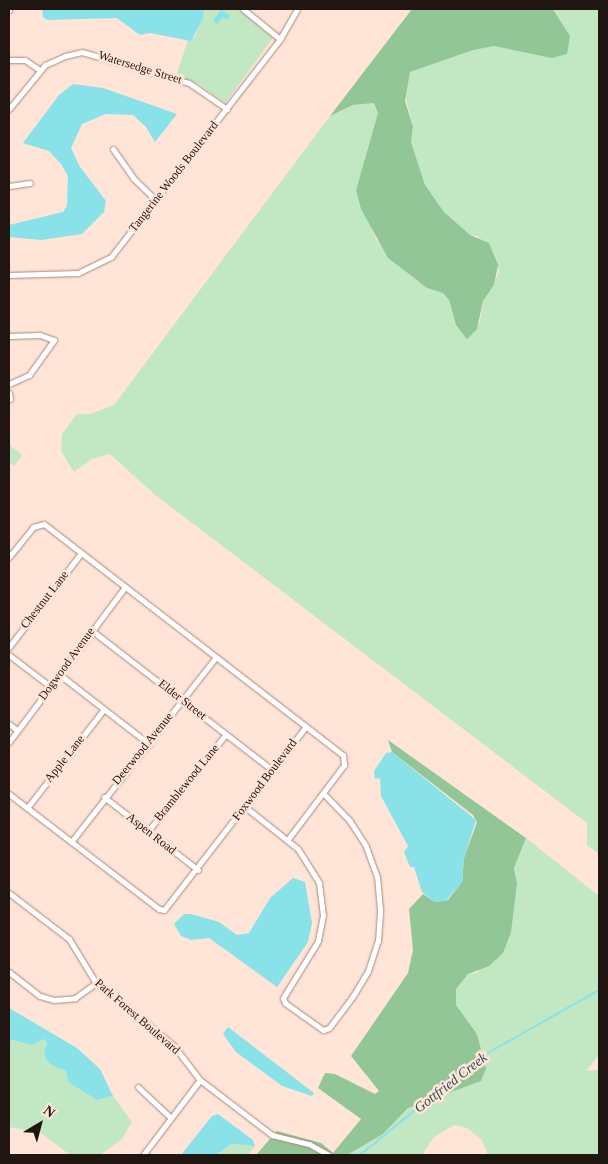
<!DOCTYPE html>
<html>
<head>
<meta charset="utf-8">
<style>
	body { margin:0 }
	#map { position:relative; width:608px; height:1164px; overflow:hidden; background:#ffe4d8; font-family:"Times New Roman",serif }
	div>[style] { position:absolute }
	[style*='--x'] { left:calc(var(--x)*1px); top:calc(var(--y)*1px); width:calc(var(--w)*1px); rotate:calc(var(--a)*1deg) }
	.green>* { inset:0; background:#c2e8c3 }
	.forest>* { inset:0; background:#93c696 }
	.water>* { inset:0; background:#89e2e7 }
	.stream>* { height:2px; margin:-1px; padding:0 1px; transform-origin:1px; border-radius:1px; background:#89e2e7 }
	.roads { filter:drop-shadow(0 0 1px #a88a7c) drop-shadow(0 0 1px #a88a7c) }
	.minor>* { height:5px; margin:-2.5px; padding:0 2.5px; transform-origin:2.5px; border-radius:2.5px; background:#fff }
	span { translate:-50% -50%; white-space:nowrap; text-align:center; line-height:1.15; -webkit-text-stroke:5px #ffe4d8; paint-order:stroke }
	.street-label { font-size:12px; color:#201510 }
	.water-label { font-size:14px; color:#275152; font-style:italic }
	.frame { position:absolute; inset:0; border:10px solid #201510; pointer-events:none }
	.north { position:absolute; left:15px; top:1099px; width:50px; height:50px; -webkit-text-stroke:4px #ffe4d8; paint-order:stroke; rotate:37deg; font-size:14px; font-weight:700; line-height:20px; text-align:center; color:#201510 }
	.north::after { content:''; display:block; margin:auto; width:18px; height:22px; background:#201510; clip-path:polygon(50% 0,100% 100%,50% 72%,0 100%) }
</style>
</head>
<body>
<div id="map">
	<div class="green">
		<i style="clip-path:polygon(204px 9px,239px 9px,273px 38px,225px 103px,197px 83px,176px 76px,188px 40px,194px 38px,203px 19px)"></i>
		<i style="clip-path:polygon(553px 9px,599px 9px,599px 854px,587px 845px,587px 823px,154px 494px,110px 454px,92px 459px,74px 472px,61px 451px,62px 434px,77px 414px,90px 414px,114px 405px,330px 116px,353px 105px,374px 103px,378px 113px,356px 190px,376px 239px,399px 267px,427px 288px,443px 293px,449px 300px,456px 325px,480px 323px,483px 301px,494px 285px,499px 270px,478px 236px,470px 235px,444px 212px,425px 185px,411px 142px,413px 127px,404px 91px,410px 72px,473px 49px,494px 46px,551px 57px,561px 20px)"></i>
		<i style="clip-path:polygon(9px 445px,22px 455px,14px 466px,9px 462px)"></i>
		<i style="clip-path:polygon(526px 838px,599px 896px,599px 1055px,586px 1071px,599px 1070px,599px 1155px,488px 1155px,482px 1140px,467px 1128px,454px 1125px,434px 1137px,422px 1155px,347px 1155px,383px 1134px,408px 1108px,486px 1068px,477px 1034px,456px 1005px,456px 988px,468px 974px,477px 973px,517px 883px,514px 868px)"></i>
		<i style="clip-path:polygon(9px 1039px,22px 1043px,44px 1039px,47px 1043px,44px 1051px,51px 1065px,66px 1071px,68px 1082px,97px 1100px,113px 1096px,132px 1122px,122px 1139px,100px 1155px,70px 1155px,41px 1133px,9px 1127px)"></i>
		<i style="clip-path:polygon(231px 1144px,255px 1146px,248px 1155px,216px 1155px)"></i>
	</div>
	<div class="forest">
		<i style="clip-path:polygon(412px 9px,553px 9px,570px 36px,567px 54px,552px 58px,494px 46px,473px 50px,410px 72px,405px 101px,413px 127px,411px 142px,425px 185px,444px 212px,470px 235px,489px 243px,498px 265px,494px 285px,483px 301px,477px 329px,467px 339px,456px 325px,449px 300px,443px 293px,427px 288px,388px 258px,361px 209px,356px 190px,378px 113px,374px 103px,353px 105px,330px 116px)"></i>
		<i style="clip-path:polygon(388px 740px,526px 838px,514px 868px,517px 883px,511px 932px,503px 953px,489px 966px,468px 974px,456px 989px,456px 1005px,477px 1034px,486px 1068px,481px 1081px,408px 1108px,383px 1134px,347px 1155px,256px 1155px,277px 1131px,321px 1143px,333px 1153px,361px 1119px,318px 1088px,325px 1073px,335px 1074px,375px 1094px,379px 1091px,351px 1056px,408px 973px,413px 950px,409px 909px,423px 894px,435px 902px,448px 900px,462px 882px,464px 858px,477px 822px,473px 815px,392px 752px)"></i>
	</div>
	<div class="water">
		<i style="clip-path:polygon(42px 9px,204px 9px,203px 19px,191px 41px,150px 33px,140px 35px,117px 18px,47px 20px,43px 17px)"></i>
		<i style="clip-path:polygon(221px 9px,230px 16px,227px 20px,223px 17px,217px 24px,213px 21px)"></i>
		<i style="clip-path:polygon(73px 84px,103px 88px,177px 114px,155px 142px,146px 127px,133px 115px,106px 114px,82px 124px,71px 148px,80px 167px,106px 201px,104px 212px,82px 234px,41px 240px,10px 237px,9px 225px,63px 212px,67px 206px,68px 176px,61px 164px,49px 151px,23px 143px,59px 95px)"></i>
		<i style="clip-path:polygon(392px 752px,476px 820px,464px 858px,462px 882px,446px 901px,435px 902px,422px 892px,414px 867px,410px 867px,404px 852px,408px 846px,381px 796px,380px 778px,375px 779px,374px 771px,386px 753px)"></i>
		<i style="clip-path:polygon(293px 878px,305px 882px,312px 923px,308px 942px,277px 987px,209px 938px,191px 940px,181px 936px,174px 924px,184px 914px,191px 914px,219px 922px,237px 935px,249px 933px,270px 898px)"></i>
		<i style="clip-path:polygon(9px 1008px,77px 1048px,100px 1069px,113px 1096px,97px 1100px,68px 1082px,66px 1071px,51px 1065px,46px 1059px,44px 1051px,47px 1043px,44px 1039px,31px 1045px,9px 1039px)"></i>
		<i style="clip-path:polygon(228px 1027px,314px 1093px,312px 1096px,282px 1086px,236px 1052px,223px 1034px)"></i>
		<i style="clip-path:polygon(218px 1114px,253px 1140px,255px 1146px,231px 1144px,216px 1155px,181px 1155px,212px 1116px)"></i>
	</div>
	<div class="stream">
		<i style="--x:360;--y:1155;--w:154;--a:-39.2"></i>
		<i style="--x:479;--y:1058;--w:138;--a:-29.5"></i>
	</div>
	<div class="roads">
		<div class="minor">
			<i style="--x:243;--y:9;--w:48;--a:39"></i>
			<i style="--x:9;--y:10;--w:1;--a:-90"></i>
			<i style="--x:9;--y:60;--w:16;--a:0"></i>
			<i style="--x:25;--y:60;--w:18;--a:34"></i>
			<i style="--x:9;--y:109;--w:57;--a:-50.7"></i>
			<i style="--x:45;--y:65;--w:22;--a:-24"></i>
			<i style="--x:65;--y:56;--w:17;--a:-13"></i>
			<i style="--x:82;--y:52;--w:111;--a:16.2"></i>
			<i style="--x:189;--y:83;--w:46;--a:34.4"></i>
			<i style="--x:113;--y:149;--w:35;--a:55"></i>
			<i style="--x:133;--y:178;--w:32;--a:44"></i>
			<i style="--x:9;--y:186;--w:21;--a:-8"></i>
			<i style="--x:9;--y:275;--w:69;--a:-1.7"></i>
			<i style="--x:78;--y:273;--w:37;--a:-26"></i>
			<i style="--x:111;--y:257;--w:276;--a:-52.2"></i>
			<i style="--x:280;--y:39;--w:34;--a:-60"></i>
			<i style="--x:9;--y:336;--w:31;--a:-2"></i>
			<i style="--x:40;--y:335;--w:15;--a:20"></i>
			<i style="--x:54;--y:340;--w:43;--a:125.5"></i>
			<i style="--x:29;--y:375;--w:22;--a:156"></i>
			<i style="--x:9;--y:393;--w:6;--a:81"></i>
			<i style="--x:9;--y:557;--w:38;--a:-51"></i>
			<i style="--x:33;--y:527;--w:11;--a:-15"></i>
			<i style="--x:44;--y:524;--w:378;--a:37.7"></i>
			<i style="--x:343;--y:755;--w:10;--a:84"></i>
			<i style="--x:344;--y:765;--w:93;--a:127.1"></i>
			<i style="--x:91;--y:630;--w:229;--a:37.7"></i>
			<i style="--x:9;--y:647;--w:118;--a:-52.5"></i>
			<i style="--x:9;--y:655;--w:53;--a:37.3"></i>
			<i style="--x:60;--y:675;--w:113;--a:37.8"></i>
			<i style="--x:9;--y:724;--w:10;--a:37"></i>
			<i style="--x:9;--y:742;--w:194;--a:-53.2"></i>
			<i style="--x:9;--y:794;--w:189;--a:37.5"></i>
			<i style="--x:159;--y:909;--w:5;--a:11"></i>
			<i style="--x:164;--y:910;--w:232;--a:-52.3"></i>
			<i style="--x:104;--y:797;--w:119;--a:37.8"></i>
			<i style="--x:244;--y:806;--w:69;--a:38.5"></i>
			<i style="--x:298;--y:849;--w:40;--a:58"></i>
			<i style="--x:319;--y:883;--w:32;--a:83"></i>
			<i style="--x:323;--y:915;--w:26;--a:101"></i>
			<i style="--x:318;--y:941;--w:67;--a:121.6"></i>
			<i style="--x:283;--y:998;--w:5;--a:68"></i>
			<i style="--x:285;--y:1003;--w:47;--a:35.4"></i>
			<i style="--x:323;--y:1030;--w:6;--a:-18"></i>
			<i style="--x:329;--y:1028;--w:40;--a:-53"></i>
			<i style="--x:353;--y:996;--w:29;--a:-59"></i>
			<i style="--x:368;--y:971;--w:32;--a:-72"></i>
			<i style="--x:378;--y:941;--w:31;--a:-86"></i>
			<i style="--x:380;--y:910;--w:33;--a:-95"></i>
			<i style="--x:377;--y:877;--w:33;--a:-110"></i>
			<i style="--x:366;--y:846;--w:30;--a:-123"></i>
			<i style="--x:350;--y:821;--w:39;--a:-134"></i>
			<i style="--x:27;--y:808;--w:125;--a:-52.1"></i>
			<i style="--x:148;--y:831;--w:124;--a:-51.2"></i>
			<i style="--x:71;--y:842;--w:235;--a:-51.9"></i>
			<i style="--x:9;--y:893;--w:76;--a:37.5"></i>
			<i style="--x:69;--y:939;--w:52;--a:58.5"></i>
			<i style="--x:96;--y:983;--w:100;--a:38.9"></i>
			<i style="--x:174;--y:1046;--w:43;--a:52.6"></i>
			<i style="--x:200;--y:1080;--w:91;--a:37.4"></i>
			<i style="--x:272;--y:1135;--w:38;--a:14"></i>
			<i style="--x:309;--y:1144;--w:23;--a:29"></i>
			<i style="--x:9;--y:972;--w:39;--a:38"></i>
			<i style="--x:40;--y:996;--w:15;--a:16"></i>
			<i style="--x:54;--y:1000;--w:21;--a:-5"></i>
			<i style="--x:75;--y:998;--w:26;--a:-36"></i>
			<i style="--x:138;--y:1087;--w:45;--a:43.2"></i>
			<i style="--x:143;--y:1155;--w:94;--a:-52.8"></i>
		</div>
	</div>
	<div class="street-label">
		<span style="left:140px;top:68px;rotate:17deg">Watersedge Street</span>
		<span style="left:174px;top:177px;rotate:-52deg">Tangerine Woods Boulevard</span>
		<span style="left:45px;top:600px;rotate:-52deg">Chestnut Lane</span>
		<span style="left:67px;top:664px;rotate:-54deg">Dogwood Avenue</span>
		<span style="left:182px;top:700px;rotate:38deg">Elder Street</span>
		<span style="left:143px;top:749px;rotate:-51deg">Deerwood Avenue</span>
		<span style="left:65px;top:759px;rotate:-52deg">Apple Lane</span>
		<span style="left:265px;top:780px;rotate:-53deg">Foxwood Boulevard</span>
		<span style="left:187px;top:783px;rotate:-51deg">Bramblewood Lane</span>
		<span style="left:151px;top:834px;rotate:38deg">Aspen Road</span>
		<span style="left:137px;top:1017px;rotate:41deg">Park Forest Boulevard</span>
	</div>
	<div class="water-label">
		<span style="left:451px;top:1083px;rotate:-38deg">Gottfried Creek</span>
	</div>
	<div class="frame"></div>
	<div class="north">N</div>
</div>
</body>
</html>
